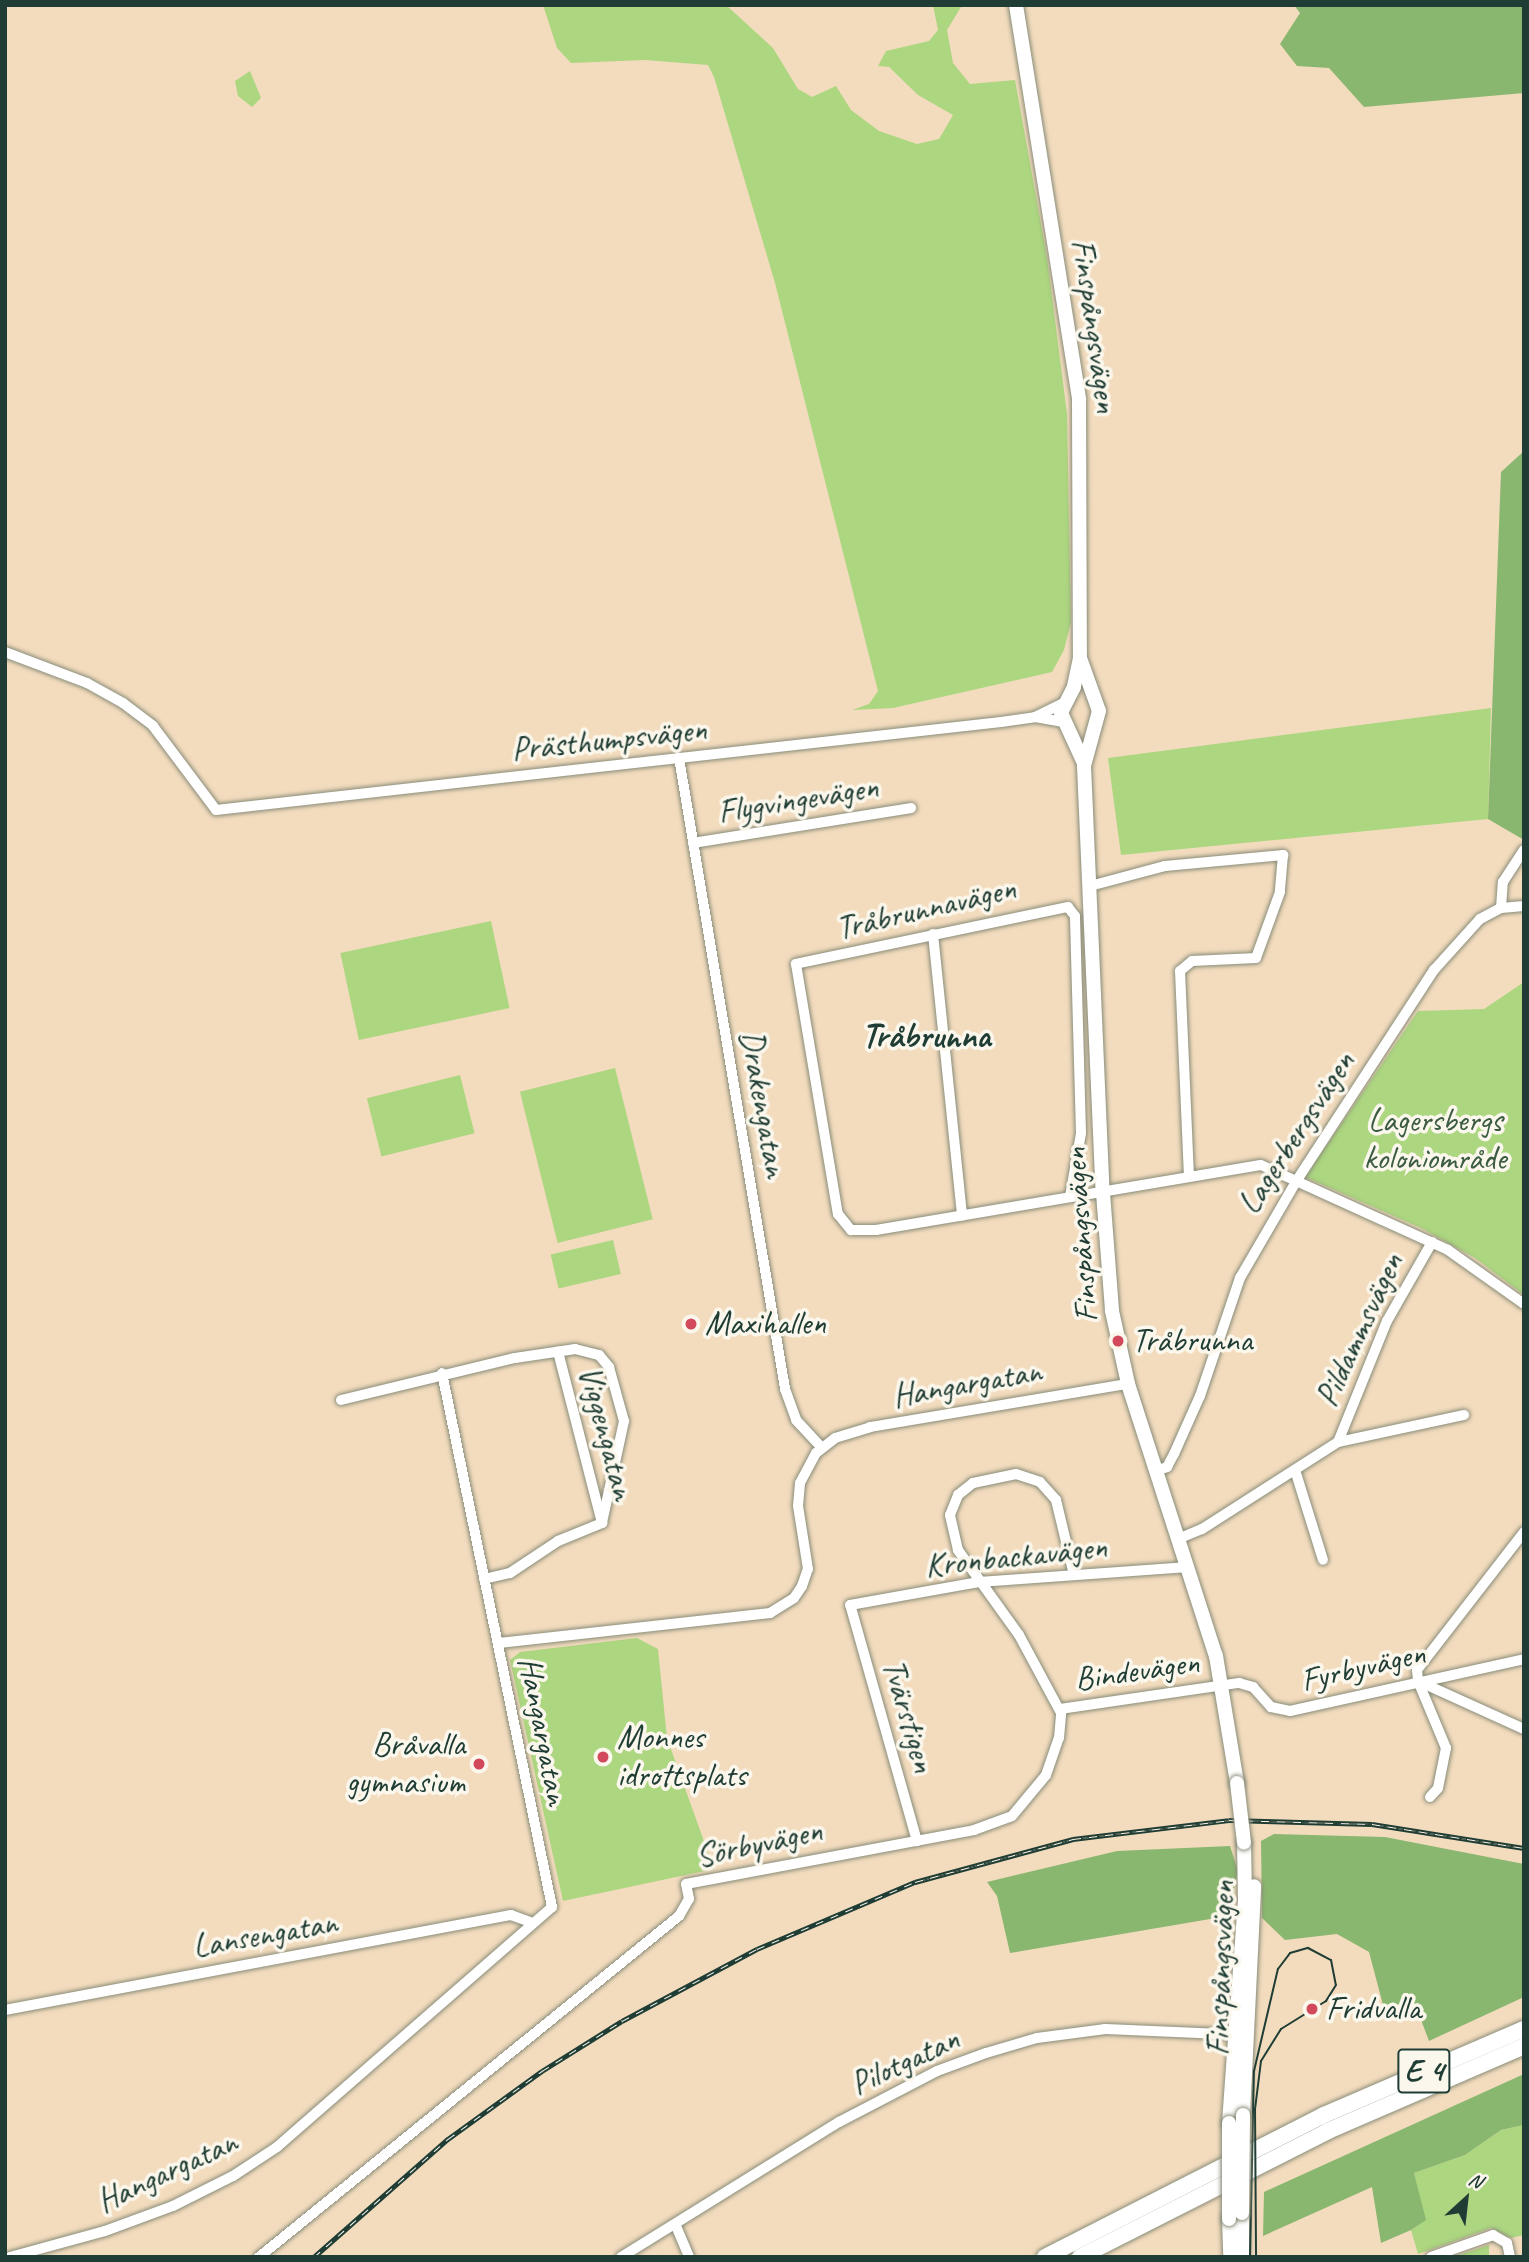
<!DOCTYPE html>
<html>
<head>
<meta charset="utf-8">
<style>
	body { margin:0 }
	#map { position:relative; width:1529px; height:2262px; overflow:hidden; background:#f3dcbe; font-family:Caveat,sans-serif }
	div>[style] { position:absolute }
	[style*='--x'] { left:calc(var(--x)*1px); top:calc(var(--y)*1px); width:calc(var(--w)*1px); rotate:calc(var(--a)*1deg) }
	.green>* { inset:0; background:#add681; transform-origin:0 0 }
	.forest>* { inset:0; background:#8ab76f }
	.roads { filter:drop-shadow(0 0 2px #898c79) drop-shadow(0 0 2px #898c79) }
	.minor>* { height:10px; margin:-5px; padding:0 5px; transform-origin:5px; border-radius:5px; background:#fff }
	.major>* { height:14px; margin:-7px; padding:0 7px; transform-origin:7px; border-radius:7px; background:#fff }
	.highway>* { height:16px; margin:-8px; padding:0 8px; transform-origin:8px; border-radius:8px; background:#fff }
	.tram>* { height:2px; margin:-1px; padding:0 1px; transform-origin:1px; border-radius:1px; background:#1f3d34 }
	.rail>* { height:5px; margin-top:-2.5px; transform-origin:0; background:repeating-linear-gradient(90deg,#fbf7ec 0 8px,#1f3d34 0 16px); box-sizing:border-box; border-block:2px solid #1f3d34 }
	.bridges { filter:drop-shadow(0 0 2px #898c79) drop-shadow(0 0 2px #898c79) }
	.major-bridge>* { height:14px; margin:-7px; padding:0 7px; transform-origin:7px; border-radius:7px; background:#fff }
	.dots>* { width:19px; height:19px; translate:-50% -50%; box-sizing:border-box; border:4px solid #fbf7ec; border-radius:50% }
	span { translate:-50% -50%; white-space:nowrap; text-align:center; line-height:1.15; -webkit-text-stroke:7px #fbf7ec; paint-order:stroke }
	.shield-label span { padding:2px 5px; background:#fbf7ec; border:2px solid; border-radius:5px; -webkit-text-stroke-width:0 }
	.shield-label { font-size:32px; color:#1f3d34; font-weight:700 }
	.street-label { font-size:33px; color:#1f3d34 }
	.park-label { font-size:33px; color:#3b5c43 }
	.poi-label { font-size:33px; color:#1f3d34 }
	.left { translate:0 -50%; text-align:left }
	.right { translate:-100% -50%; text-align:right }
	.neighbourhood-label { font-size:35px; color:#1f3d34; font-weight:700 }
	.frame { position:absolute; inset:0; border:7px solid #1f3d34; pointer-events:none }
	.north { position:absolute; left:1431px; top:2164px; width:70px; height:70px; -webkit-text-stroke:5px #fbf7ec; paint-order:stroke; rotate:27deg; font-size:19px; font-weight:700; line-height:28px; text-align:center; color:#1f3d34 }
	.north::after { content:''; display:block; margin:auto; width:24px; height:32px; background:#1f3d34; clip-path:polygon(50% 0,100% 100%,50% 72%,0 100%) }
</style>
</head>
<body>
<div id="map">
	<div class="green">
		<i style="clip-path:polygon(543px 5px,726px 5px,773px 48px,798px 89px,812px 97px,836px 86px,851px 110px,879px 131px,917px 144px,939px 139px,953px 115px,918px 95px,889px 67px,878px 66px,886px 51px,929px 41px,938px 30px,933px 5px,1005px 5px,961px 7px,947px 30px,953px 63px,970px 84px,1015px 80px,1047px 257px,1067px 414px,1071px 622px,1064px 650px,1052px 672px,893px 708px,852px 710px,869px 704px,878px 691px,775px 283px,714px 77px,708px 65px,645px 60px,571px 63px,557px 48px)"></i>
		<i style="clip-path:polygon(250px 71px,261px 98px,252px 107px,238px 96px,235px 81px)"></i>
		<i style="clip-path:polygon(1491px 708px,1488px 819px,1121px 855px,1108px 758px)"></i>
		<i style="left:491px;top:921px;width:89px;height:154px;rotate:78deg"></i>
		<i style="clip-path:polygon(1524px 982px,1524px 1295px,1475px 1258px,1421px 1228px,1305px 1177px,1418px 1011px,1484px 1009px)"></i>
		<i style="left:615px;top:1068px;width:156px;height:98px;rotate:76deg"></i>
		<i style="left:460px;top:1075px;width:60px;height:96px;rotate:76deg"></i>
		<i style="left:613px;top:1240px;width:35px;height:64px;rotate:77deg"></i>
		<i style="clip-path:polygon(637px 1638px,658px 1649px,667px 1738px,714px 1869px,563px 1901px,510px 1660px,520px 1652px)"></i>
		<i style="clip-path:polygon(1524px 2125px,1524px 2235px,1511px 2238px,1491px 2228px,1418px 2254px,1411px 2230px,1425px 2220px,1414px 2173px,1465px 2155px,1501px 2130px)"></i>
		<i style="clip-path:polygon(1489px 2245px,1489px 2257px,1453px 2257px)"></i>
	</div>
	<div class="forest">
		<i style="clip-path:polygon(1294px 5px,1524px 5px,1524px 93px,1364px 107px,1329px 68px,1297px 66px,1280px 44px,1300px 13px)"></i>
		<i style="clip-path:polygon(1524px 451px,1524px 840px,1488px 819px,1501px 472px)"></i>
		<i style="clip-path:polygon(1274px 1834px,1385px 1837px,1524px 1864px,1524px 1997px,1429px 2041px,1415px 2004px,1383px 2005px,1369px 1952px,1337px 1934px,1285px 1940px,1262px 1918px,1261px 1841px)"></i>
		<i style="clip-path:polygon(1230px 1846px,1238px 1871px,1228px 1916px,1010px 1953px,997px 1896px,987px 1882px,1117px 1851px)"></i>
		<i style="clip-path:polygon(1524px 2074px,1524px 2125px,1501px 2130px,1465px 2155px,1414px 2173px,1426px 2220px,1411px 2230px,1381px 2243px,1372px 2187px,1263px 2236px,1264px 2192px)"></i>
	</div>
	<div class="roads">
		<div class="minor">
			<i style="--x:5;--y:652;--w:88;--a:20.7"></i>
			<i style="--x:87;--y:683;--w:41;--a:29.1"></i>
			<i style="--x:123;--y:703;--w:38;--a:37"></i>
			<i style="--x:153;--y:726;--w:105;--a:53.1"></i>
			<i style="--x:216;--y:810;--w:790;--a:-6.4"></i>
			<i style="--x:1001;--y:722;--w:34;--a:-8"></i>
			<i style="--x:1035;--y:717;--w:30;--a:-26"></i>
			<i style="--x:1035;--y:717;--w:29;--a:10"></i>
			<i style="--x:679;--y:758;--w:640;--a:80.46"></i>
			<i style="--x:785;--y:1389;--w:33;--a:70"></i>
			<i style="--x:796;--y:1420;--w:37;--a:47"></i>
			<i style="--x:693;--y:843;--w:221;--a:-9.1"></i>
			<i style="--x:1090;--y:886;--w:78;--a:-14.9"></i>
			<i style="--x:1165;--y:866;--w:119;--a:-5.3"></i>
			<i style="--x:1283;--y:855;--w:37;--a:95"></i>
			<i style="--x:1280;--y:892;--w:70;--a:110"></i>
			<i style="--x:1256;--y:958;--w:64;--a:177.3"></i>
			<i style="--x:1192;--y:961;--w:16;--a:140"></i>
			<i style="--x:1180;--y:971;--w:205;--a:87.5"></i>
			<i style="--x:1501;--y:908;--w:26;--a:-86"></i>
			<i style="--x:1503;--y:882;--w:38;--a:-57"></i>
			<i style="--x:933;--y:934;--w:283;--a:84.1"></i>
			<i style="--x:1070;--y:1197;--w:65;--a:-80.2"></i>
			<i style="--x:1081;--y:1133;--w:217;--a:-91.6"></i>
			<i style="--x:1075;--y:916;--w:11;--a:-128"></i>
			<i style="--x:1068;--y:907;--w:278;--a:168.2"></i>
			<i style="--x:796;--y:964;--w:254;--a:80.5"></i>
			<i style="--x:838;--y:1214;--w:21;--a:51"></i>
			<i style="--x:851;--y:1230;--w:25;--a:0"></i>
			<i style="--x:876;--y:1230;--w:390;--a:-9.6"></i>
			<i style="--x:1261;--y:1165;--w:205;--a:24.4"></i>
			<i style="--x:1448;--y:1250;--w:93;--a:35.4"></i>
			<i style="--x:341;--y:1400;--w:179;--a:-13.6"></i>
			<i style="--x:515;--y:1358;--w:61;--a:-8.5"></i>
			<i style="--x:575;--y:1349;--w:25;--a:14"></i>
			<i style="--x:599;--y:1355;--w:16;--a:50"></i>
			<i style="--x:609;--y:1367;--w:56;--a:74.5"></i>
			<i style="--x:624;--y:1421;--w:104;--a:102.2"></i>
			<i style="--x:1338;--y:1442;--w:129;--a:-12.1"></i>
			<i style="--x:1295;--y:1470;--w:94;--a:72.7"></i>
			<i style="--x:1155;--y:1471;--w:13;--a:-18"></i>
			<i style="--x:1167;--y:1467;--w:15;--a:-62"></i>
			<i style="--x:1174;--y:1454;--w:64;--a:-65.9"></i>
			<i style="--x:1200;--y:1396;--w:125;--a:-71.3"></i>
			<i style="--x:1240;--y:1278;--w:113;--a:-59.8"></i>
			<i style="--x:1297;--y:1180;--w:251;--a:-56.9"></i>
			<i style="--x:1434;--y:970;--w:69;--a:-48"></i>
			<i style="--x:1480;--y:919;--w:24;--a:-28"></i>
			<i style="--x:1501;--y:908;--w:23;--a:-5"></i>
			<i style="--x:1178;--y:1539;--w:26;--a:-23"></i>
			<i style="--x:1202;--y:1529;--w:161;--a:-32.6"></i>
			<i style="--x:1338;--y:1442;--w:131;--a:-68"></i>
			<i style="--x:1387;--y:1321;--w:91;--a:-60.3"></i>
			<i style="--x:484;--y:1579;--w:27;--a:-13"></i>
			<i style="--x:510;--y:1573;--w:58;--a:-33.7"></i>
			<i style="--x:558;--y:1541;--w:48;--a:-22.2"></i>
			<i style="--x:602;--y:1523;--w:177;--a:-104.4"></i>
			<i style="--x:499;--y:1643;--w:273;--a:-6.3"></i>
			<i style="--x:770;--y:1613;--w:28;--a:-32"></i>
			<i style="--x:794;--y:1598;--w:14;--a:-56"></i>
			<i style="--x:802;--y:1586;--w:18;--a:-71"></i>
			<i style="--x:808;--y:1569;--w:64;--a:-99"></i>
			<i style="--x:798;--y:1506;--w:23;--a:-85"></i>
			<i style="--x:800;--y:1483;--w:34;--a:-62"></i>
			<i style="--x:816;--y:1453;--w:24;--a:-38"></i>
			<i style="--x:835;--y:1438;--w:37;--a:-17"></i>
			<i style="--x:870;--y:1427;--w:262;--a:-9.5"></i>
			<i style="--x:1418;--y:1681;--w:116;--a:24.4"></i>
			<i style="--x:1060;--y:1709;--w:181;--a:-8.3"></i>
			<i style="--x:1239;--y:1683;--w:15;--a:16"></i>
			<i style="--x:1253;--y:1687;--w:27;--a:48"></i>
			<i style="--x:1271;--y:1707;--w:19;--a:12"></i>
			<i style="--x:1290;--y:1711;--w:240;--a:-12.5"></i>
			<i style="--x:1430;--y:1797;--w:12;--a:-48"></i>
			<i style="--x:1438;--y:1788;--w:41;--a:-78.7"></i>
			<i style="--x:1446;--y:1748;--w:73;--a:-112.7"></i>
			<i style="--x:1418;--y:1681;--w:11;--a:-95"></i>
			<i style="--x:1417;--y:1670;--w:175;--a:-52.2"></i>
			<i style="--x:917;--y:1841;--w:245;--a:-105.8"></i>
			<i style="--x:850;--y:1605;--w:131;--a:-10.1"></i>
			<i style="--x:979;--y:1582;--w:210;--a:-4.1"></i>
			<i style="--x:5;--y:2010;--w:515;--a:-10.63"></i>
			<i style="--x:511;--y:1915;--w:23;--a:20"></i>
			<i style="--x:676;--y:2226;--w:34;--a:67"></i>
			<i style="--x:10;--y:2257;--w:98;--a:-15.3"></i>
			<i style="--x:105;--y:2231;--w:72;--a:-20.2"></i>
			<i style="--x:173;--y:2206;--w:67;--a:-26.6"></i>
			<i style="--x:233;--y:2176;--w:53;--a:-33.4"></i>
			<i style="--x:277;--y:2147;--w:365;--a:-41.1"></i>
			<i style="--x:552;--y:1907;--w:545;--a:-101.64"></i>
			<i style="--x:259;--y:2257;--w:541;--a:-39.07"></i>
			<i style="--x:679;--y:1916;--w:20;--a:-60"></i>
			<i style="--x:689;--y:1899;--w:15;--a:-101"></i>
			<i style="--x:686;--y:1884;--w:293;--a:-10.6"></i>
			<i style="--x:974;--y:1830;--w:40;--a:-20.2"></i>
			<i style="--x:1012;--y:1816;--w:53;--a:-50.3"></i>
			<i style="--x:1046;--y:1775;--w:39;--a:-71"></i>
			<i style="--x:1059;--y:1738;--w:25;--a:-85"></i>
			<i style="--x:1061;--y:1713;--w:89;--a:-118.3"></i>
			<i style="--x:1019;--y:1635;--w:105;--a:-125.7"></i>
			<i style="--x:958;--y:1550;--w:36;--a:-103"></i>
			<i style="--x:950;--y:1515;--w:22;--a:-68"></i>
			<i style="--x:958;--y:1495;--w:19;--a:-39"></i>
			<i style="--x:973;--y:1483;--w:44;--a:-11.8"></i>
			<i style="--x:1016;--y:1474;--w:25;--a:18"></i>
			<i style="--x:1040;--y:1482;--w:24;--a:48"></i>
			<i style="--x:1056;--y:1500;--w:77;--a:76.5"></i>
			<i style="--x:621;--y:2257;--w:256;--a:-31.8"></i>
			<i style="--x:839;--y:2122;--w:110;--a:-27.5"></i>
			<i style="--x:937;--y:2071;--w:52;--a:-20.2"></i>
			<i style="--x:986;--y:2053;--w:53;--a:-16.4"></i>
			<i style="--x:1037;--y:2038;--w:69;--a:-7.5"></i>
			<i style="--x:1105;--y:2029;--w:135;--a:2.5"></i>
			<i style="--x:1431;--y:2257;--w:66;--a:-19.5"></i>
			<i style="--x:1493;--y:2235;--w:16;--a:30"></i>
			<i style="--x:1507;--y:2243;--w:14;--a:78"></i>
		</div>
		<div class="major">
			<i style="--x:1016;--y:5;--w:399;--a:80.9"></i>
			<i style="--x:1079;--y:399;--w:259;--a:89.8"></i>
			<i style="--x:1080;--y:658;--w:30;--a:102"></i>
			<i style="--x:1074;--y:687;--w:29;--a:117"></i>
			<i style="--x:1061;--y:713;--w:53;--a:65.4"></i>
			<i style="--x:1080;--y:658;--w:56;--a:70.3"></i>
			<i style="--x:1099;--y:711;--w:57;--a:105.3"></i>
			<i style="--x:1084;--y:766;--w:427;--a:87.5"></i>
			<i style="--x:1103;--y:1193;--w:118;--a:85.6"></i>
			<i style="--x:1112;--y:1311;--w:75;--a:77.6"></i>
			<i style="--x:1128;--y:1384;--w:286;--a:72.1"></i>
			<i style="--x:1216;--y:1656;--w:129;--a:80.6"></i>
			<i style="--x:1243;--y:2115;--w:229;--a:-87.2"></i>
			<i style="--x:1229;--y:2123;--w:225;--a:-85.9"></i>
			<i style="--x:1245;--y:1899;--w:56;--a:-91"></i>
			<i style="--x:1242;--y:2213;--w:44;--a:90"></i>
			<i style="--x:1229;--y:2219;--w:38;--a:88"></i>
		</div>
		<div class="highway">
			<i style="--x:1045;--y:2257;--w:313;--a:-27"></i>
			<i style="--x:1324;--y:2115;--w:218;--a:-23.3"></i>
			<i style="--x:1080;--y:2257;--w:278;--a:-26.9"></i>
			<i style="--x:1328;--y:2131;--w:214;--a:-23.4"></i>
		</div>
	</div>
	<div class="tram">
		<i style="--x:1250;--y:2257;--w:186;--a:-88.8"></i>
		<i style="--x:1254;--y:2071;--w:105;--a:-76.8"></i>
		<i style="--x:1278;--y:1969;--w:20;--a:-53"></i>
		<i style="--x:1290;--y:1953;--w:19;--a:-16"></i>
		<i style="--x:1308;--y:1948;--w:26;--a:28"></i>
		<i style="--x:1331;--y:1960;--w:25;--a:79"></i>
		<i style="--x:1336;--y:1985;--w:19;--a:122"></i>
		<i style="--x:1326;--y:2001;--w:53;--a:148.1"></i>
		<i style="--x:1281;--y:2029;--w:38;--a:122"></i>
		<i style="--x:1261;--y:2061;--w:48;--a:97.1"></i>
		<i style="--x:1255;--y:2109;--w:148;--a:89.6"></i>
	</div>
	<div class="rail">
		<i style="--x:314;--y:2257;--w:179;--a:-41.4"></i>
		<i style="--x:448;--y:2139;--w:116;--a:-35.9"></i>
		<i style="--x:542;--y:2071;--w:94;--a:-32"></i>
		<i style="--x:622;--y:2021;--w:153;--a:-28.1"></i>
		<i style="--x:757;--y:1949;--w:172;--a:-23"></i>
		<i style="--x:915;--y:1882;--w:164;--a:-15.2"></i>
		<i style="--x:1073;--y:1839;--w:157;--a:-6.9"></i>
		<i style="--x:1229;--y:1820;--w:143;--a:1.6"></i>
		<i style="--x:1372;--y:1824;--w:154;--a:9"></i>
	</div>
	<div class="bridges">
		<div class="major-bridge">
			<i style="--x:1237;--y:1783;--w:60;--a:83.3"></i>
			<i style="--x:1229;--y:2123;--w:96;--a:90"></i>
			<i style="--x:1242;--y:2213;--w:98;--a:-89.4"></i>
		</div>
	</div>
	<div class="dots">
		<i style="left:691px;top:1324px;background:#d1495b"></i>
		<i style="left:1118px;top:1341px;background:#d1495b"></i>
		<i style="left:603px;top:1757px;background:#d1495b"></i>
		<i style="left:479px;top:1764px;background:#d1495b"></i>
		<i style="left:1312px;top:2009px;background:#d1495b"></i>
	</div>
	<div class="shield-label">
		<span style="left:1424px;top:2071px">E 4</span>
	</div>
	<div class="street-label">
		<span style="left:1094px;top:326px;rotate:82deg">Finspångsvägen</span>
		<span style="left:609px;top:740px;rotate:-6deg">Prästhumpsvägen</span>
		<span style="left:798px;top:800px;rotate:-9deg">Flygvingevägen</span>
		<span style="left:926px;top:909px;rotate:-13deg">Tråbrunnavägen</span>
		<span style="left:763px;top:1104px;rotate:80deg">Drakengatan</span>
		<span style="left:1297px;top:1133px;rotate:-57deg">Lagerbergsvägen</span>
		<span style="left:1081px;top:1235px;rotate:-94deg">Finspångsvägen</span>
		<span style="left:1360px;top:1330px;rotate:-65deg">Pildammsvägen</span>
		<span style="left:967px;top:1384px;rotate:-10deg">Hangargatan</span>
		<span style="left:606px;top:1433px;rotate:75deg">Viggengatan</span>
		<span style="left:1016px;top:1557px;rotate:-6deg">Kronbackavägen</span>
		<span style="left:1363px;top:1667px;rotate:-13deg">Fyrbyvägen</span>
		<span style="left:1137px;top:1671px;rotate:-8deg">Bindevägen</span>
		<span style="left:908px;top:1716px;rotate:74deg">Tvärstigen</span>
		<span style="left:543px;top:1731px;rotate:79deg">Hangargatan</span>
		<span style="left:759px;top:1844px;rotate:-12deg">Sörbyvägen</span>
		<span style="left:265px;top:1935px;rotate:-10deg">Lansengatan</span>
		<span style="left:1221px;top:1968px;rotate:-88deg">Finspångsvägen</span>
		<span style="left:905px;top:2062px;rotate:-25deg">Pilotgatan</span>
		<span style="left:167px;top:2172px;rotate:-25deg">Hangargatan</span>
	</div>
	<div class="park-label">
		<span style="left:1435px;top:1140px">Lagersbergs<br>koloniområde</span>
	</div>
	<div class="poi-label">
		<span class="left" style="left:705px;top:1324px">Maxihallen</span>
		<span class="left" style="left:1132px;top:1341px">Tråbrunna</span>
		<span class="left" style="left:617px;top:1757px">Monnes<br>idrottsplats</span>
		<span class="right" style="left:465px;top:1764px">Bråvalla<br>gymnasium</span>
		<span class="left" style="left:1326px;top:2009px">Fridvalla</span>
	</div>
	<div class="neighbourhood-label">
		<span style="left:926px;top:1036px">Tråbrunna</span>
	</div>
	<div class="frame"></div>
	<div class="north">N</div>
</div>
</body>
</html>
